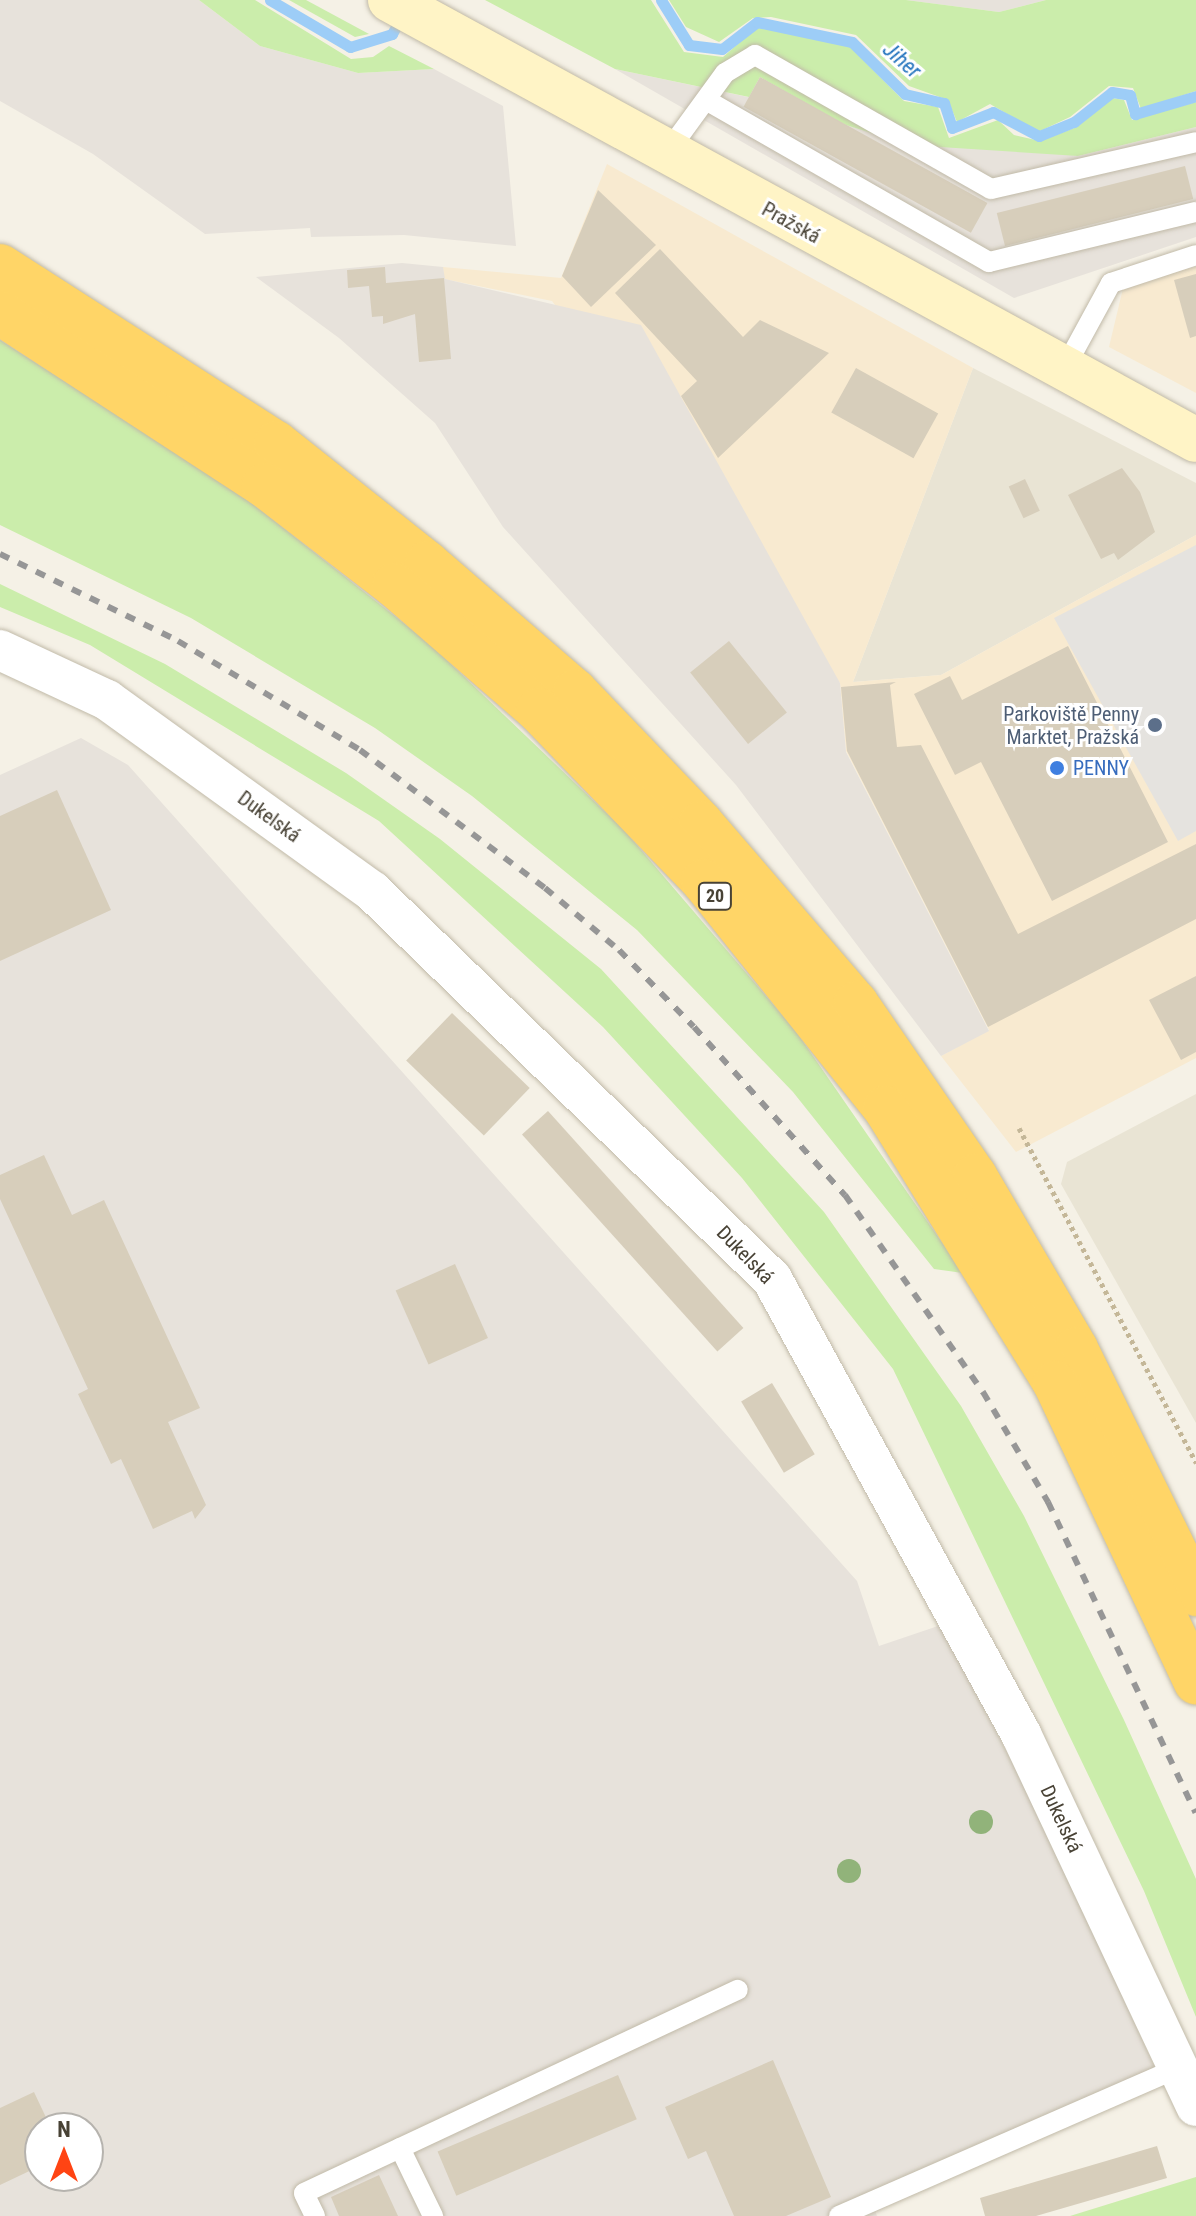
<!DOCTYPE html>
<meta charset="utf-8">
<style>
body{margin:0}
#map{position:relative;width:1196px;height:2216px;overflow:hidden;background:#f5f1e6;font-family:"Roboto Condensed",sans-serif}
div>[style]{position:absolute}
.residential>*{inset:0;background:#e9e4d4}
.commercial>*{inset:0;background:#f8ead0}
.industrial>*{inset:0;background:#e7e2db}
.green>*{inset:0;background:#cbedab}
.parking>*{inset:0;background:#e5e3df}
.stream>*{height:11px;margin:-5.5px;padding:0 5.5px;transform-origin:5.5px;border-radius:5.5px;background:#9dcdf7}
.building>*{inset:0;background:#d7cebb;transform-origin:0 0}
.path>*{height:5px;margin-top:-2.5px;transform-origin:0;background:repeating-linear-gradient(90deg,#c4b798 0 4px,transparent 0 8px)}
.roads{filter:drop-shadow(0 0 2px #c1baa8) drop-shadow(0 0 2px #c1baa8)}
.lane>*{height:20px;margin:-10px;padding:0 10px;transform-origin:10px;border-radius:10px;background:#fff}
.street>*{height:40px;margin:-20px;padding:0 20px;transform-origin:20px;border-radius:20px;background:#fff}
.secondary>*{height:44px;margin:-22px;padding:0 22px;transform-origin:22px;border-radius:22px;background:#fff4c6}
.highway>*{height:44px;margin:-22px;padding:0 22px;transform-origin:22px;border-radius:22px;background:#ffd567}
.rail>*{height:6px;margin-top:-3px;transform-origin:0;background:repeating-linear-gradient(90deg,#969696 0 10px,transparent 0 20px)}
.trees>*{width:24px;height:24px;margin:-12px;border-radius:50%;background:#91b37a}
.dots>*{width:22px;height:22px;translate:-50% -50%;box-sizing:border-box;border:4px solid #fff;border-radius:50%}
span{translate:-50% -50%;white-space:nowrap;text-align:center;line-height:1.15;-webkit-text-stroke:6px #fff;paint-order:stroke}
.shield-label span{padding:2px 6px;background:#fff;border:2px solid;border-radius:6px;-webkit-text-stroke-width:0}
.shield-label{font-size:18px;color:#484235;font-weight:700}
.street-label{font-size:20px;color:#484235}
.service-label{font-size:20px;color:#4e5e75}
.right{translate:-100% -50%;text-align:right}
.shop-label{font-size:20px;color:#366cbe}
.left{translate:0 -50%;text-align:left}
.water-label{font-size:22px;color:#2474be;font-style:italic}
.north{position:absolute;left:24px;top:2112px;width:80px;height:80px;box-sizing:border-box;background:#fff;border:2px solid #b6b3ae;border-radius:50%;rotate:0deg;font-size:22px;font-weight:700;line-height:32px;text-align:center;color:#484235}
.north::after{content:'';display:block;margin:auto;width:28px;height:36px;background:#ff4413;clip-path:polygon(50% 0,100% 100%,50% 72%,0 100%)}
</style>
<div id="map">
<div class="residential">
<i style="clip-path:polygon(973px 368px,1196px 483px,1196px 535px,941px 675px,853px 682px)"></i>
<i style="clip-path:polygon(1196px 1094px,1196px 1423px,1061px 1184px,1067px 1162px)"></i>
</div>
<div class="commercial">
<i style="clip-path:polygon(607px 164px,973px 368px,853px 682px,941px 675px,1196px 535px,1196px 1058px,1016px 1152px,941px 1056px,989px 1030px,846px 751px,840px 683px,552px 301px,444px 279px,443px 267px,561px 278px)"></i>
<i style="clip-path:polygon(1196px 267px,1196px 393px,1109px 347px,1125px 280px)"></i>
</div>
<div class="industrial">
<i style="clip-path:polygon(0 0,199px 0,260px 46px,358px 73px,434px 69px,503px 106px,516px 246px,404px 235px,311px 237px,310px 228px,205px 234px,93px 154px,0 101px)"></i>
<i style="clip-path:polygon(906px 0,1046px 0,999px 12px)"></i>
<i style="clip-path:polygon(615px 69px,748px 97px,760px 77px,843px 124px,1078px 156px,1196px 127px,1196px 237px,1014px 298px)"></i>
<i style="clip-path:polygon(402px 263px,443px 267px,445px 279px,641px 325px,840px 683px,846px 752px,989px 1031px,941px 1056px,736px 785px,503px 527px,435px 423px,339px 338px,256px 277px)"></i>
<i style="clip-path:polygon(evenodd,81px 738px,128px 765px,857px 1581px,879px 1646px,941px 1625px,1037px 1810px,1161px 2081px,875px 2210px,877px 2216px,0 2216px,0 775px,81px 738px,40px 2128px,88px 2128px,88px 2176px,40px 2176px,40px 2128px)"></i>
</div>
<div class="green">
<i style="clip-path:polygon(199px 0,255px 0,351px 59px,373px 57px,389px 46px,434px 69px,358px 73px,260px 46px)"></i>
<i style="clip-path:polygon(289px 0,306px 0,369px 34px,355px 37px)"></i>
<i style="clip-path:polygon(485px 0,651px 0,684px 52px,723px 57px,757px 27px,848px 45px,904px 101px,938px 107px,949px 138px,998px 120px,1014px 135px,1040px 141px,1077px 127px,1112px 98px,1124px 100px,1132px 120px,1196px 102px,1196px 127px,1078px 156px,909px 145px,843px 124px,760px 77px,749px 97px,615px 69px)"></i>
<i style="clip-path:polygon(669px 0,906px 0,999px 12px,1046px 0,1196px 0,1196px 91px,1141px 109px,1133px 88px,1109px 86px,1070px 117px,1038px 132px,990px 104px,957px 122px,948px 100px,909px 86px,856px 35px,771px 17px,753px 18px,719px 42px,686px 27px)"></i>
<i style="clip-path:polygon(0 340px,238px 492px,430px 644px,624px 830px,795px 1030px,963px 1273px,934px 1269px,793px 1092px,637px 930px,472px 796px,375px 728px,191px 618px,0 525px)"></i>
<i style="clip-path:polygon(0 584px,165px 664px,346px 773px,440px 839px,601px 969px,824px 1212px,961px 1406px,1024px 1516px,1124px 1720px,1196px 1879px,1196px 2017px,1144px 1891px,893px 1369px,742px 1178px,603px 1027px,379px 821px,90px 645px,0 607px)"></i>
<i style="clip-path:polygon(1196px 2177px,1196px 2216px,1070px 2216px)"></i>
</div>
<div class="parking">
<i style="clip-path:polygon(1196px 545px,1196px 831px,1178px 841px,1054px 618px)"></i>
</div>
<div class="stream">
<i style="left:270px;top:0;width:93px;rotate:30.4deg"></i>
<i style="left:350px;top:47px;width:44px;rotate:-17.2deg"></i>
<i style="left:392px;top:34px;width:19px;rotate:-62deg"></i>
<i style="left:661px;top:0;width:53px;rotate:58.1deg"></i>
<i style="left:689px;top:45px;width:33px;rotate:7deg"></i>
<i style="left:722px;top:49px;width:44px;rotate:-37.6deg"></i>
<i style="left:757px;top:22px;width:97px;rotate:11.9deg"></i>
<i style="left:852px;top:42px;width:74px;rotate:44.5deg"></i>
<i style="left:905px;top:94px;width:40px;rotate:13deg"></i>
<i style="left:944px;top:103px;width:26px;rotate:72deg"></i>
<i style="left:952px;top:128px;width:44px;rotate:-21.3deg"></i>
<i style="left:993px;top:112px;width:52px;rotate:27.6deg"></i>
<i style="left:1039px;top:136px;width:38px;rotate:-22deg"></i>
<i style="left:1074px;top:122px;width:48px;rotate:-38.3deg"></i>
<i style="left:1112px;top:92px;width:18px;rotate:9deg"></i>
<i style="left:1130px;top:95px;width:20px;rotate:75deg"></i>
<i style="left:1135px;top:114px;width:64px;rotate:-16.4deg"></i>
</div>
<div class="building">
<i style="left:760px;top:77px;width:260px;height:34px;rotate:29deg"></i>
<i style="left:1185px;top:166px;width:34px;height:194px;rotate:76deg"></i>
<i style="clip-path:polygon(598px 190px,656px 245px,591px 307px,562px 276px)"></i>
<i style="clip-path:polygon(660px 249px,743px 337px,760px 320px,829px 353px,718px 458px,681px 396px,697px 381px,615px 293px)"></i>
<i style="clip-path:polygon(385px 267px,386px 283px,444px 278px,451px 359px,419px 362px,415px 314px,383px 324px,383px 316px,372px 317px,369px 286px,348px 288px,347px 270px)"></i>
<i style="clip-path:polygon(1196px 274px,1196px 336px,1190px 338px,1174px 280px)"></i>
<i style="left:856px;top:368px;width:94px;height:51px;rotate:29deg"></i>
<i style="clip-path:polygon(1122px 468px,1140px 492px,1155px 532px,1118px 560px,1114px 553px,1101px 559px,1068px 495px)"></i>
<i style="left:1025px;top:479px;width:35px;height:18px;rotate:65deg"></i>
<i style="left:729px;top:641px;width:92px;height:50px;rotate:51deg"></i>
<i style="clip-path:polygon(1068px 646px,1168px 842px,1052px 901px,981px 762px,955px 775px,914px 694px,950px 676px,962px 700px)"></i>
<i style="clip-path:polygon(896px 682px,890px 685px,897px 747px,921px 745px,1018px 934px,1196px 844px,1196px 919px,988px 1027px,847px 751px,841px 687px)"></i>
<i style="clip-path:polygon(57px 790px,111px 910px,0 961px,0 816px)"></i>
<i style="clip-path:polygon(1196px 976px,1196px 1052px,1181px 1060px,1149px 1000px)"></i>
<i style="left:452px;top:1013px;width:108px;height:66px;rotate:44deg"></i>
<i style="left:548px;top:1111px;width:292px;height:35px;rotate:48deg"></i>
<i style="clip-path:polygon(44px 1155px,72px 1215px,104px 1200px,200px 1408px,168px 1422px,206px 1505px,195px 1519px,192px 1511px,153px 1529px,121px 1459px,111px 1464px,78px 1394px,88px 1389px,0 1199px,0 1175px)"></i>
<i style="left:455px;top:1264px;width:81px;height:65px;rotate:66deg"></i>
<i style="left:772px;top:1383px;width:83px;height:36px;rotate:59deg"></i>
<i style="clip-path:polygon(773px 2060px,831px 2197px,786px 2216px,734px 2216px,706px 2151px,688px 2159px,665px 2107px)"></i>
<i style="left:618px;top:2075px;width:48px;height:196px;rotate:67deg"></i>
<i style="clip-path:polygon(34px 2092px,51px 2128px,40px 2128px,40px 2166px,0 2185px,0 2108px)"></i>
<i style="clip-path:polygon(1157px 2146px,1167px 2178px,1036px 2216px,985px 2216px,980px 2198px)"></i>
<i style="clip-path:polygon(379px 2175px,398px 2216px,339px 2216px,331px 2197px)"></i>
</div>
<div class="path">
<i style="left:1019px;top:1128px;width:379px;rotate:62.1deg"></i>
</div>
<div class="roads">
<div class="lane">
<i style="left:706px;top:100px;width:326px;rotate:29.8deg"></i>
<i style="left:989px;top:262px;width:213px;rotate:-13.6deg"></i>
<i style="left:666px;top:154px;width:100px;rotate:-53.9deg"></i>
<i style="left:725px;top:73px;width:35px;rotate:-31deg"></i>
<i style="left:755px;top:55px;width:271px;rotate:29.6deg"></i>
<i style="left:991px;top:189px;width:210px;rotate:-12.9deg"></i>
<i style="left:1063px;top:371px;width:100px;rotate:-61.4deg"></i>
<i style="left:1111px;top:283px;width:89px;rotate:-18.2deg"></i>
<i style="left:400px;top:2148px;width:76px;rotate:64.1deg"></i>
<i style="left:315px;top:2216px;width:25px;rotate:-116deg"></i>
<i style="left:304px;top:2193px;width:479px;rotate:-25.1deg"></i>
<i style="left:839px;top:2216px;width:370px;rotate:-23.6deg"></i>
</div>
<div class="street">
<i style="left:0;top:650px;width:118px;rotate:25deg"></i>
<i style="left:107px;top:700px;width:327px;rotate:35.8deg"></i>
<i style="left:372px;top:891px;width:557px;rotate:44.13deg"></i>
<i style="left:772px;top:1279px;width:519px;rotate:61.31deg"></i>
<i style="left:1021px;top:1734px;width:411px;rotate:64.8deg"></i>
</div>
<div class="secondary">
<i style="left:390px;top:0;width:918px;rotate:28.63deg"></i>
</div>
<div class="highway">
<i style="left:0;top:266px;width:328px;rotate:32.7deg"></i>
<i style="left:276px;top:443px;width:193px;rotate:38.5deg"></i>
<i style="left:427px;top:563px;width:196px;rotate:40.9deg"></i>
<i style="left:575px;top:691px;width:182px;rotate:46.3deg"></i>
<i style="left:701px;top:823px;width:238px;rotate:49.3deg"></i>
<i style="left:856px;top:1003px;width:210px;rotate:55.5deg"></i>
<i style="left:975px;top:1176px;width:200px;rotate:59.7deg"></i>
<i style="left:1076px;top:1349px;width:273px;rotate:63.9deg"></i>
<i style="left:0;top:313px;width:315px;rotate:33.1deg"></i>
<i style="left:264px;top:485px;width:164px;rotate:37.6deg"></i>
<i style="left:394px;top:585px;width:191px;rotate:41deg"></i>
<i style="left:538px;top:710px;width:238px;rotate:46deg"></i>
<i style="left:703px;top:881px;width:291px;rotate:51.3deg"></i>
<i style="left:885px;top:1108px;width:323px;rotate:58.3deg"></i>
<i style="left:1055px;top:1383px;width:331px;rotate:64.8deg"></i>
</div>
</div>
<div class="rail">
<i style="left:0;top:554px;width:198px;rotate:26deg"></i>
<i style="left:178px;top:641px;width:212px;rotate:30.9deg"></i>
<i style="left:360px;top:750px;width:231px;rotate:36.7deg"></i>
<i style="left:545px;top:888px;width:97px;rotate:40deg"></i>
<i style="left:619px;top:950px;width:107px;rotate:45.8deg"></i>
<i style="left:694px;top:1027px;width:226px;rotate:48.1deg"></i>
<i style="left:845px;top:1195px;width:241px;rotate:55deg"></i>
<i style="left:983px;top:1392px;width:128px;rotate:59.4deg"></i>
<i style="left:1048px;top:1502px;width:344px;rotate:64.6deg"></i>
</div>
<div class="trees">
<i style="left:981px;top:1822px"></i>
<i style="left:849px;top:1871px"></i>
</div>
<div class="dots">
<i style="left:1155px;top:725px;background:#5c6f8a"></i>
<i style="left:1057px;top:768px;background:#3f7fe0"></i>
</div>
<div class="shield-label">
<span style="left:715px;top:896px">20</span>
</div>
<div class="street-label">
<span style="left:791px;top:223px;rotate:29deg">Pražská</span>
<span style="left:269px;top:817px;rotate:36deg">Dukelská</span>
<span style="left:745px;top:1255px;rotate:46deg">Dukelská</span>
<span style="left:1061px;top:1819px;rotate:65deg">Dukelská</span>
</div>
<div class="service-label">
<span class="right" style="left:1139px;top:726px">Parkoviště Penny<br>Marktet, Pražská</span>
</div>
<div class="shop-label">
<span class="left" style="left:1073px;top:768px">PENNY</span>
</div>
<div class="water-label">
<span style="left:902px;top:60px;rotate:41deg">Jiher</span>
</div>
<div class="north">N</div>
</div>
